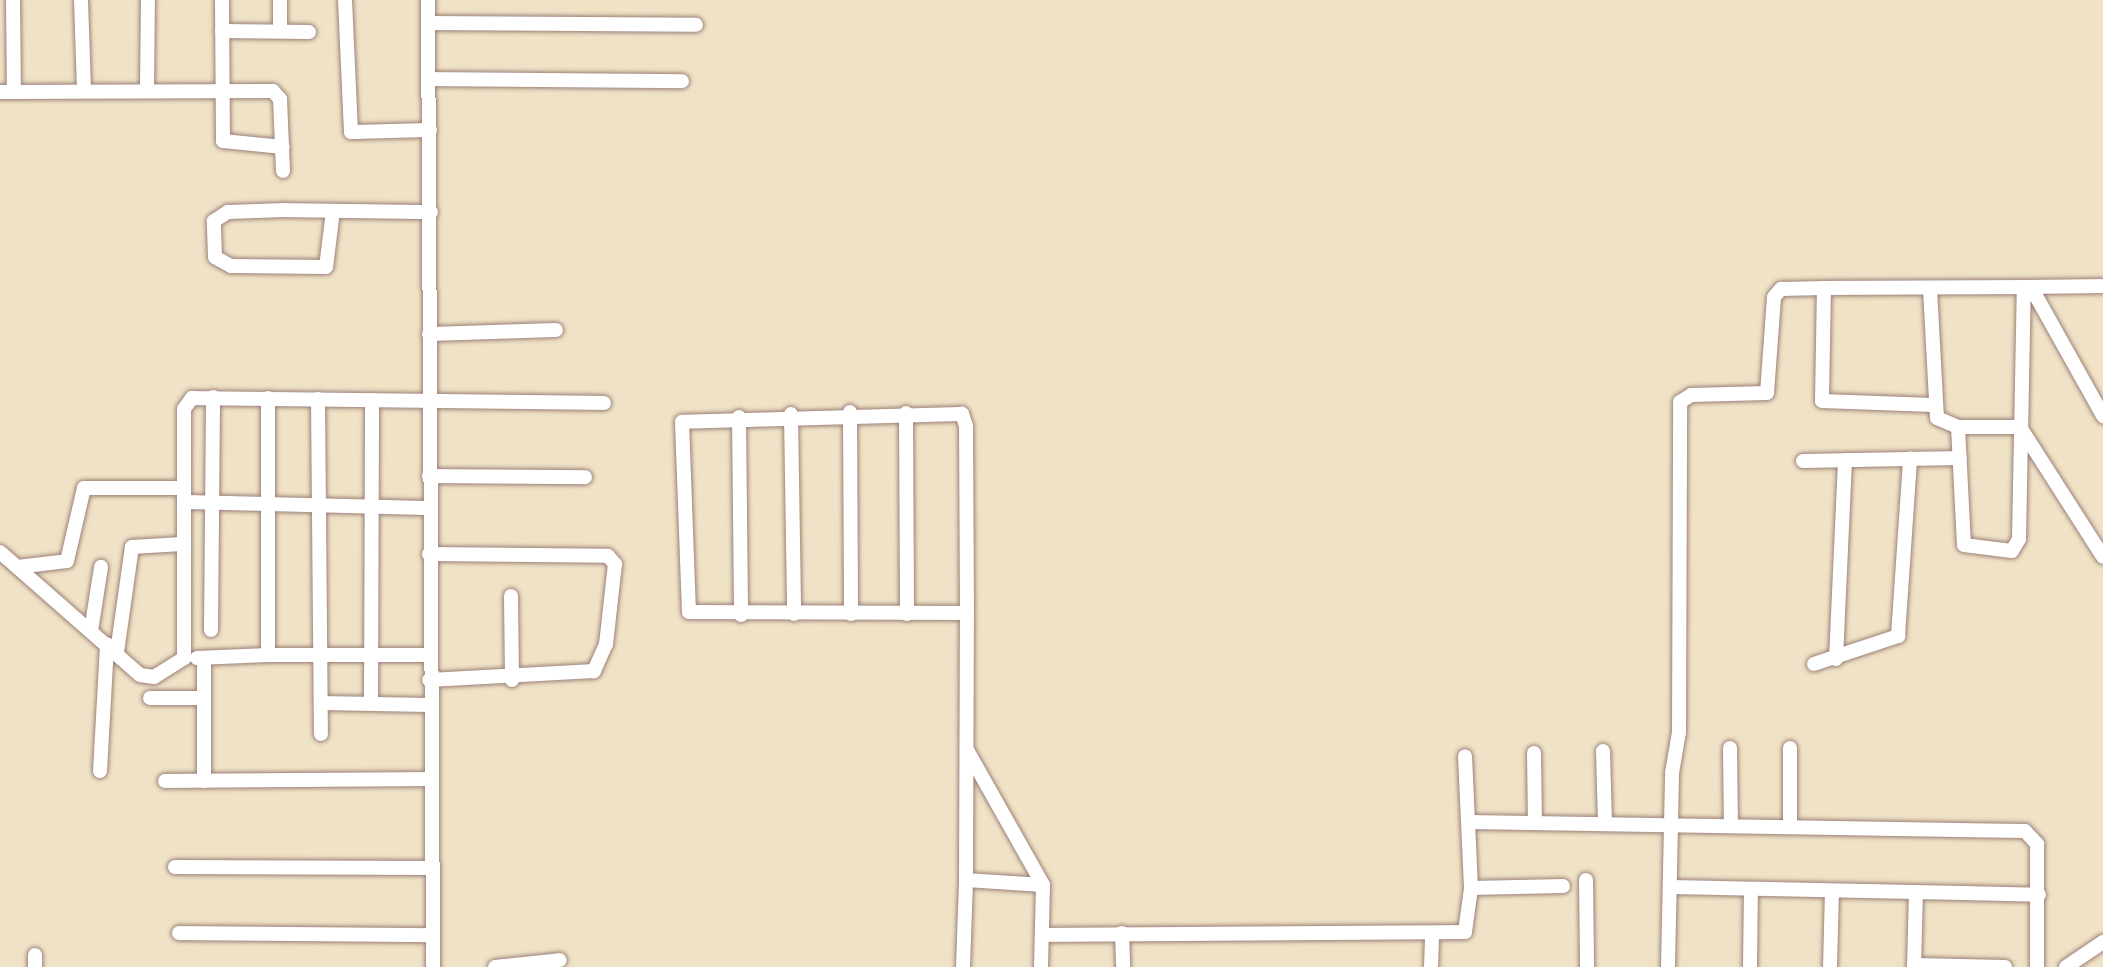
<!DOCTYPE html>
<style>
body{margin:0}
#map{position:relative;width:2103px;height:967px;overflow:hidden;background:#efe2c6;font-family:"IM FELL English",serif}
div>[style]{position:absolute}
.roads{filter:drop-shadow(0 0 2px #9c8078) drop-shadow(0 0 2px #9c8078)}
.street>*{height:14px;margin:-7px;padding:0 7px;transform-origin:7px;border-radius:7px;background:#fff}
span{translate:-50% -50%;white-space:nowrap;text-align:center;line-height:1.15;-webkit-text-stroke:6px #f6f6f2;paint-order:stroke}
</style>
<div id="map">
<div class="roads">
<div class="street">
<i style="left:13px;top:0;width:92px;rotate:89.4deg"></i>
<i style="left:81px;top:0;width:90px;rotate:88.1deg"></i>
<i style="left:222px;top:0;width:141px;rotate:89.6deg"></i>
<i style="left:223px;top:141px;width:60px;rotate:5.7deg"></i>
<i style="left:345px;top:0;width:132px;rotate:87.4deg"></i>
<i style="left:351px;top:132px;width:79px;rotate:-1.5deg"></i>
<i style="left:428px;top:0;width:967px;rotate:89.7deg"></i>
<i style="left:428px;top:23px;width:268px;rotate:0.4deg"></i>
<i style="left:222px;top:31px;width:87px;rotate:0.7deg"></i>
<i style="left:280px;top:31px;width:31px;rotate:-90deg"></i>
<i style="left:429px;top:79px;width:253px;rotate:0.5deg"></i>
<i style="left:147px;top:90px;width:90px;rotate:-89.4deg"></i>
<i style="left:0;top:92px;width:273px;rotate:-0.2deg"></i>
<i style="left:273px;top:91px;width:11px;rotate:49deg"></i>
<i style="left:280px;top:99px;width:72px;rotate:87.6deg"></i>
<i style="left:333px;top:211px;width:56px;rotate:97.1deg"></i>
<i style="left:326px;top:267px;width:95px;rotate:-179.4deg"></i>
<i style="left:231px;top:266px;width:18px;rotate:-151deg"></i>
<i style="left:215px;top:257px;width:36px;rotate:-92deg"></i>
<i style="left:214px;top:221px;width:17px;rotate:-33deg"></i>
<i style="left:228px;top:212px;width:57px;rotate:-2deg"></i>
<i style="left:285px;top:210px;width:146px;rotate:0.8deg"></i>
<i style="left:2031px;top:287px;width:72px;rotate:-0.8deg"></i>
<i style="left:1930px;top:289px;width:129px;rotate:86.9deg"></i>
<i style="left:1937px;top:418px;width:23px;rotate:23deg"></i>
<i style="left:1958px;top:427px;width:62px"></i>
<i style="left:429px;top:334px;width:127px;rotate:-1.8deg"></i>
<i style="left:268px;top:398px;width:257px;rotate:90deg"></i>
<i style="left:268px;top:655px;width:161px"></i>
<i style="left:318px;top:399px;width:335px;rotate:89.5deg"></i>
<i style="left:1933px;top:405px;width:111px;rotate:-177.9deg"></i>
<i style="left:1822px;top:401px;width:113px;rotate:-89deg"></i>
<i style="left:1824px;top:288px;width:200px;rotate:-0.3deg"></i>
<i style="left:850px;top:412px;width:202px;rotate:89.7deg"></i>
<i style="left:906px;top:413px;width:201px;rotate:89.7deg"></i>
<i style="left:791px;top:414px;width:200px;rotate:89.1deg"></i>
<i style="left:739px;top:417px;width:198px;rotate:89.4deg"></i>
<i style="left:1958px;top:427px;width:118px;rotate:87.1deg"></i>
<i style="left:1964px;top:545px;width:48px;rotate:7.1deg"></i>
<i style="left:2012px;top:551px;width:14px;rotate:-60deg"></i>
<i style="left:2019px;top:539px;width:252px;rotate:-88.9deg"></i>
<i style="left:2024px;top:287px;width:7px"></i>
<i style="left:2031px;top:287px;width:148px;rotate:60.8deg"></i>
<i style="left:2020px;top:427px;width:154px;rotate:57.4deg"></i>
<i style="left:1803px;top:461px;width:157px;rotate:-1.1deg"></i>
<i style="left:429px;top:476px;width:156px;rotate:0.4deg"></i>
<i style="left:184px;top:502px;width:245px;rotate:1.4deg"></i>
<i style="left:0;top:552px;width:186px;rotate:41.3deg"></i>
<i style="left:140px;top:675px;width:14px;rotate:8deg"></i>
<i style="left:154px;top:677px;width:36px;rotate:-32deg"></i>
<i style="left:184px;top:658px;width:249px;rotate:-90deg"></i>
<i style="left:184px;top:409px;width:14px;rotate:-54deg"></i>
<i style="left:192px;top:398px;width:412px;rotate:0.7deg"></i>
<i style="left:429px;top:554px;width:179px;rotate:0.6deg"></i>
<i style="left:608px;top:556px;width:11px;rotate:49deg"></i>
<i style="left:615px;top:564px;width:81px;rotate:96.4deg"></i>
<i style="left:606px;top:644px;width:30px;rotate:114deg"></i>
<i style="left:594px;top:671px;width:165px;rotate:176.9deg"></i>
<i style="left:17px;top:567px;width:50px;rotate:-6.8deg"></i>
<i style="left:67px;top:561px;width:75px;rotate:-76.9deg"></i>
<i style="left:84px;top:488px;width:100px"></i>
<i style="left:511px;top:596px;width:84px;rotate:89.3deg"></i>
<i style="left:211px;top:630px;width:233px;rotate:-89.5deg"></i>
<i style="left:91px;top:631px;width:65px;rotate:-81.1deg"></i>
<i style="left:117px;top:652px;width:106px;rotate:-81.9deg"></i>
<i style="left:132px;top:547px;width:50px;rotate:-3.4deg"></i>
<i style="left:197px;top:658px;width:71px;rotate:-2.4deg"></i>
<i style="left:204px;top:658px;width:123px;rotate:90deg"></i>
<i style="left:1836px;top:659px;width:199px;rotate:-87.4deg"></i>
<i style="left:1814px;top:664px;width:89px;rotate:-18.4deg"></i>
<i style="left:1898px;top:636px;width:178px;rotate:-86.1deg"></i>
<i style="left:150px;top:698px;width:54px"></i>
<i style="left:321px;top:703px;width:108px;rotate:1.1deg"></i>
<i style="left:371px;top:703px;width:303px;rotate:-89.8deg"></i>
<i style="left:1730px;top:748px;width:78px;rotate:89.3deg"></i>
<i style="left:967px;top:750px;width:155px;rotate:60.6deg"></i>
<i style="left:1603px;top:751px;width:73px;rotate:88.4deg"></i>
<i style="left:1534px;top:753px;width:70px;rotate:89.2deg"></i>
<i style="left:100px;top:771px;width:127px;rotate:-86.8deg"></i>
<i style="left:165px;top:781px;width:265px;rotate:-0.4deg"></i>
<i style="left:1469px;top:822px;width:556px;rotate:0.93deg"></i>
<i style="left:2025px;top:831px;width:18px;rotate:47deg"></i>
<i style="left:2037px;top:844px;width:123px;rotate:90deg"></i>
<i style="left:1790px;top:827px;width:79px;rotate:-90deg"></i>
<i style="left:175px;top:867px;width:256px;rotate:0.2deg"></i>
<i style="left:966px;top:880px;width:267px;rotate:-89.8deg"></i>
<i style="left:967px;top:613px;width:187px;rotate:-90.3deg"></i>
<i style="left:966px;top:426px;width:13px;rotate:-108deg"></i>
<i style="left:962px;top:414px;width:280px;rotate:178.4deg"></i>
<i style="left:682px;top:422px;width:190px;rotate:87.9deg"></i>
<i style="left:689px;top:612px;width:278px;rotate:0.2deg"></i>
<i style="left:1586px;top:880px;width:87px;rotate:89.3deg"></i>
<i style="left:1671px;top:887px;width:368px;rotate:1.2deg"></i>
<i style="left:1471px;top:888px;width:92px;rotate:-1.2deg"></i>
<i style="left:179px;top:933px;width:253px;rotate:0.5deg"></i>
<i style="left:1122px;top:933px;width:34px;rotate:88deg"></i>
<i style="left:1042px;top:935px;width:423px;rotate:-0.4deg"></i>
<i style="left:1465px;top:932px;width:44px;rotate:-82.2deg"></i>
<i style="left:1471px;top:888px;width:132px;rotate:-92.6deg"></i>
<i style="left:35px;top:955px;width:12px;rotate:90deg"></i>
<i style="left:1914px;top:965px;width:91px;rotate:1.3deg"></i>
<i style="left:495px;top:967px;width:65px;rotate:-6.1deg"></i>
<i style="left:963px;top:967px;width:87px;rotate:-88deg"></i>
<i style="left:966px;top:880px;width:77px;rotate:3.7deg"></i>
<i style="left:1043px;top:885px;width:82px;rotate:91.4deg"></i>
<i style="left:1431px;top:967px;width:33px;rotate:-88deg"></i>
<i style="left:1668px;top:967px;width:194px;rotate:-88.8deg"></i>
<i style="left:1672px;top:773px;width:42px;rotate:-80.3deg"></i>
<i style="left:1679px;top:732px;width:330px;rotate:-89.8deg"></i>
<i style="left:1680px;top:402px;width:13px;rotate:-32deg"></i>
<i style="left:1691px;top:395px;width:76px;rotate:-1.5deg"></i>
<i style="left:1767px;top:393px;width:96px;rotate:-85.8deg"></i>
<i style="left:1774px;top:297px;width:11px;rotate:-49deg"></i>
<i style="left:1781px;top:289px;width:43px;rotate:-1.3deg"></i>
<i style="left:1750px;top:967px;width:78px;rotate:-89.3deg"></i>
<i style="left:1830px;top:967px;width:76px;rotate:-88.5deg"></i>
<i style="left:1914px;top:967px;width:74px;rotate:-88.5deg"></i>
<i style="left:2066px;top:967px;width:45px;rotate:-34deg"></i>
</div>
</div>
</div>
